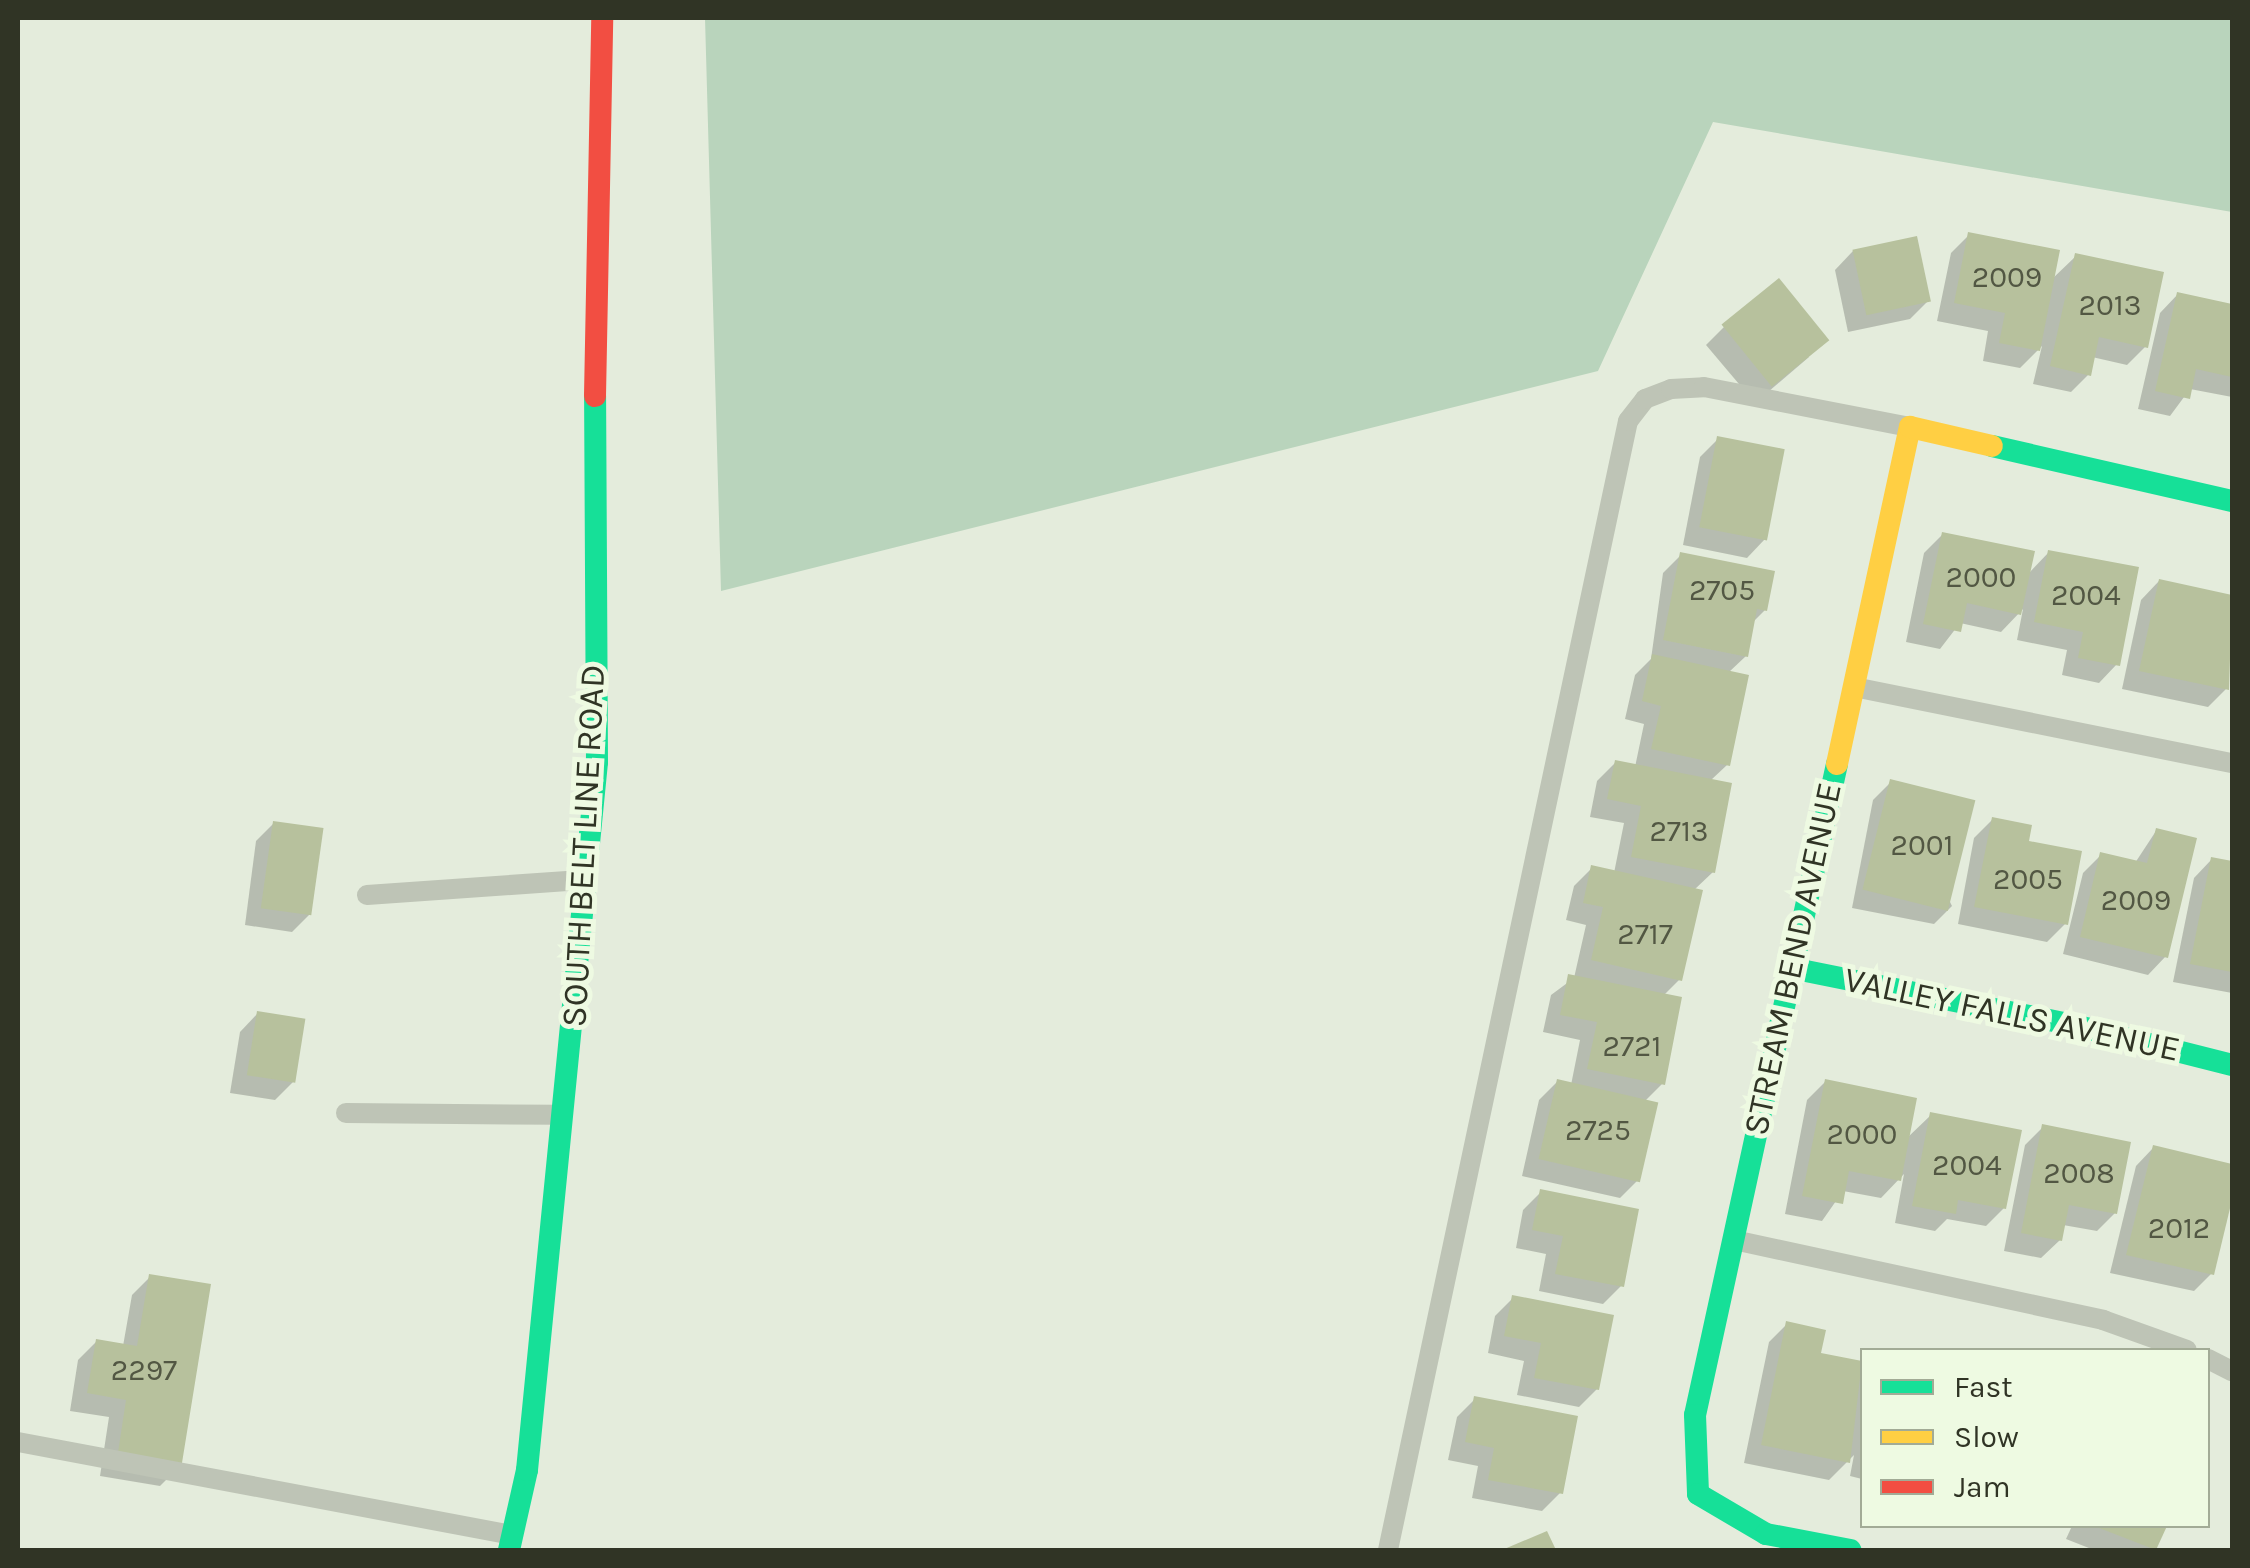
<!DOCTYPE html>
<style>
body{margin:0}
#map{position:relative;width:2250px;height:1568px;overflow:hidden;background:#e4ecdc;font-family:Karla,sans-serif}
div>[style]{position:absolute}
.green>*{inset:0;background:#b9d4bc}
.shadow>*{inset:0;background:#0003}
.building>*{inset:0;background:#b7c19d;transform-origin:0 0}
.lane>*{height:20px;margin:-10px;padding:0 10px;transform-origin:10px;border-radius:10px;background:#bec4b6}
.fast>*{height:22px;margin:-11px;padding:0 11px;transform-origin:11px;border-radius:11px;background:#16e098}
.slow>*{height:22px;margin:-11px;padding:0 11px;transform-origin:11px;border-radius:11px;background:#ffcf43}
.jam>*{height:22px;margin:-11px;padding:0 11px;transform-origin:11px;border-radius:11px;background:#f24e42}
span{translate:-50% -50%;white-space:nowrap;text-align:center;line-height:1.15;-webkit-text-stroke:10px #eefae2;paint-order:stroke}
.number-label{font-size:30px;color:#525743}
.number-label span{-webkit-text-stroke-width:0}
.street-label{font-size:35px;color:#303425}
.frame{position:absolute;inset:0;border:20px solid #303425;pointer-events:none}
.legend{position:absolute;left:1860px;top:1348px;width:350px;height:180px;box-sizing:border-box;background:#eefae2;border:2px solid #a2ab96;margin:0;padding:12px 18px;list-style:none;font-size:30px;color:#303425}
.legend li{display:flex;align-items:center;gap:20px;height:50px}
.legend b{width:50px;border:2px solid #a2ab96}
</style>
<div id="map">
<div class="green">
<i style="clip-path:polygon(705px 18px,2232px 18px,2232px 212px,1713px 122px,1598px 371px,721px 591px)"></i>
</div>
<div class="shadow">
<i style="clip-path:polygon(1969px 235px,2051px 280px,2076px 256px,2145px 347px,2127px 365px,2092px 357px,2089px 374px,2071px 392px,2033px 384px,2042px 346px,2020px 368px,1983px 361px,1988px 331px,1937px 321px,1951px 253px)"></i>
<i style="clip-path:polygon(1853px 251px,1928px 301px,1910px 319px,1848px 332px,1835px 270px)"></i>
<i style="clip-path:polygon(2178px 294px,2232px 306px,2232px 397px,2190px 389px,2170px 416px,2138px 409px,2160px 313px)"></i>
<i style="clip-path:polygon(1724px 327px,1809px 357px,1755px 403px,1706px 345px)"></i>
<i style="clip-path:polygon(1718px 439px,1765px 539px,1747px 558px,1683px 545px,1700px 457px)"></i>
<i style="clip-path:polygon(1943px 534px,2028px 574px,2049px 552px,2117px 664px,2099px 683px,2062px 675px,2067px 650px,2017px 640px,2023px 609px,2001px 632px,1960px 623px,1940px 649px,1906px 642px,1924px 553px)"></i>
<i style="clip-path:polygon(1681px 555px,1765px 610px,1752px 623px,1746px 656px,1728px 673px,1727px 765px,1710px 781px,1713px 872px,1694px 890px,1680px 979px,1663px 996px,1662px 1084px,1645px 1101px,1638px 1180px,1620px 1198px,1522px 1176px,1539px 1100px,1557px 1082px,1571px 1085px,1580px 1040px,1543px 1032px,1551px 995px,1574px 978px,1586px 925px,1566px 920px,1574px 886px,1592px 868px,1614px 873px,1624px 823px,1590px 817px,1597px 781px,1615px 763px,1635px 767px,1644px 724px,1625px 719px,1635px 675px,1651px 659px,1663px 573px)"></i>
<i style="clip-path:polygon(2159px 581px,2232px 597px,2226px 689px,2208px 707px,2122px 689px,2141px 600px)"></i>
<i style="clip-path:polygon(1891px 782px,1952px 906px,1934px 924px,1852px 908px,1873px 800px)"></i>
<i style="clip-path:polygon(1993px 819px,2065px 924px,2047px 942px,1958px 924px,1974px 838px)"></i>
<i style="clip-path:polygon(274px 823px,310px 914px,292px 932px,245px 925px,256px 841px)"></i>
<i style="clip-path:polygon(2156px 831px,2166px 956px,2148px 975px,2063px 954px,2083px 873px,2101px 855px,2135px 863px)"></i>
<i style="clip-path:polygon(2212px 859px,2232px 863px,2232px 993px,2173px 982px,2194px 878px)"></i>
<i style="clip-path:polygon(258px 1013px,293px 1082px,275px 1100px,230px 1093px,240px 1032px)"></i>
<i style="clip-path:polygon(1825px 1082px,1907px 1138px,1931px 1115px,2004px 1208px,1986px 1226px,1947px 1219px,1935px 1231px,1895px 1223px,1904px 1174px,1881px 1198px,1843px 1191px,1822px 1221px,1785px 1214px,1807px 1100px)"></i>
<i style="clip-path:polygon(2043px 1127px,2115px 1213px,2097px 1231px,2063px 1225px,2060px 1240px,2041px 1258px,2004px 1251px,2025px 1145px)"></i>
<i style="clip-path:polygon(2154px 1147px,2232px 1167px,2212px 1273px,2194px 1291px,2110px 1273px,2136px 1166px)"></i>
<i style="clip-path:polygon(1541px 1192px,1621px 1286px,1603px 1304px,1539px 1291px,1546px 1254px,1516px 1248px,1523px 1210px)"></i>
<i style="clip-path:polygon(150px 1277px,178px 1468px,160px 1486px,100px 1476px,109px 1417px,70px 1411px,78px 1360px,96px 1342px,123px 1346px,132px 1295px)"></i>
<i style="clip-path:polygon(1513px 1298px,1597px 1389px,1579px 1407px,1517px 1395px,1524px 1361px,1488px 1353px,1495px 1316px)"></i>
<i style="clip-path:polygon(1787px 1324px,1818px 1355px,1862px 1364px,1862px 1479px,1850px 1476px,1854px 1455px,1829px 1480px,1744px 1463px,1769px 1342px)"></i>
<i style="clip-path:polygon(1475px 1399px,1560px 1493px,1542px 1511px,1472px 1498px,1478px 1466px,1448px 1460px,1457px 1417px)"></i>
<i style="clip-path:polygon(2072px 1526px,2164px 1526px,2153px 1550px,2094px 1550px,2066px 1539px)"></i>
</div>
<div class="building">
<i style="clip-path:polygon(1968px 232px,2060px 250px,2040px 351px,1999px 343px,2005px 313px,1954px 303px)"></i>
<i style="left:1917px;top:236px;width:67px;height:66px;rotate:78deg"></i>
<i style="clip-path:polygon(2075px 253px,2164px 272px,2148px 348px,2099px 337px,2091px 376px,2050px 366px)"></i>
<i style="left:1779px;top:278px;width:80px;height:74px;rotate:51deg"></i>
<i style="clip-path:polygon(2177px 292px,2232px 304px,2232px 377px,2196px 369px,2190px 399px,2155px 391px)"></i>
<i style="left:1717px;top:436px;width:69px;height:93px;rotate:11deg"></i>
<i style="clip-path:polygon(1942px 532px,2035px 551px,2021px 615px,1967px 603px,1961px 632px,1923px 624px)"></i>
<i style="clip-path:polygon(2048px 550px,2139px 567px,2120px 666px,2078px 658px,2083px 632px,2034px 622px)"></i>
<i style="clip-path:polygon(1680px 552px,1775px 571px,1767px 611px,1757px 609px,1748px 657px,1663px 640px)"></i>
<i style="clip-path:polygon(2159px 579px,2232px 595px,2229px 690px,2139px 671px)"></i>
<i style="clip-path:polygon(1652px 654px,1749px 675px,1730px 766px,1651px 749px,1661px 706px,1642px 701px)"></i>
<i style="clip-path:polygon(1615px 760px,1732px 783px,1715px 873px,1631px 857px,1641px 806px,1607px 799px)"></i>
<i style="left:1890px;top:779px;width:88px;height:114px;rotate:14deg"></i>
<i style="clip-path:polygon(1992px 817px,2032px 825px,2029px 841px,2082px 851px,2068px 925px,1974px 907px)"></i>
<i style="left:273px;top:821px;width:51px;height:88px;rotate:8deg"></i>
<i style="clip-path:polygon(2156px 828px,2197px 838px,2168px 958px,2080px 937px,2100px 852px,2147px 863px)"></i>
<i style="clip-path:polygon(2211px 857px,2232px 861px,2232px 972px,2190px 964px)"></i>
<i style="clip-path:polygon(1591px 865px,1703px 890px,1682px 981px,1591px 960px,1603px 907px,1583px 903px)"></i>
<i style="clip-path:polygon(1568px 974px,1682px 997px,1665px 1085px,1587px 1069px,1597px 1022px,1560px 1015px)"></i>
<i style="left:257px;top:1011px;width:49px;height:65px;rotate:9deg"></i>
<i style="left:1557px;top:1079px;width:104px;height:82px;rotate:13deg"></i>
<i style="clip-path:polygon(1825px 1079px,1917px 1098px,1901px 1181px,1849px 1171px,1843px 1204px,1802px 1196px)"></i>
<i style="clip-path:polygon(1930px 1112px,2022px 1130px,2006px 1209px,1958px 1200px,1956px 1214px,1912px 1206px)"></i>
<i style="clip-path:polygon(2042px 1124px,2131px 1142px,2117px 1214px,2069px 1205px,2062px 1241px,2021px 1233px)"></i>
<i style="clip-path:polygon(2153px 1145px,2232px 1164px,2232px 1200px,2214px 1275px,2126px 1255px)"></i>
<i style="clip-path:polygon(1540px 1189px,1639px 1209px,1624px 1287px,1555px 1274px,1563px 1236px,1532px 1230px)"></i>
<i style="clip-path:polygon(149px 1274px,211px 1284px,181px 1469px,117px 1459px,126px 1400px,87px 1393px,96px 1339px,137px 1346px)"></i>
<i style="clip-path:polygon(1512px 1295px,1614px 1315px,1599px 1390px,1534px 1378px,1541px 1343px,1504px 1336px)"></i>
<i style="clip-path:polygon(1786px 1321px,1826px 1330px,1821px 1353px,1862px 1361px,1850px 1463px,1761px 1445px)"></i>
<i style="clip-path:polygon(1474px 1396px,1578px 1416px,1563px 1494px,1488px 1480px,1494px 1448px,1465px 1442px)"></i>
<i style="clip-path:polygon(2094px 1526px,2167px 1526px,2156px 1550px)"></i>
<i style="clip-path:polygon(1547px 1531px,1556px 1550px,1502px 1550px)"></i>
</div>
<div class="lane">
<i style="left:1854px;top:687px;width:386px;rotate:11.4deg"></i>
<i style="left:367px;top:895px;width:215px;rotate:-4deg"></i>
<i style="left:346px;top:1113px;width:213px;rotate:0.5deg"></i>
<i style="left:1734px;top:1240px;width:378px;rotate:12.2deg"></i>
<i style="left:2103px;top:1320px;width:89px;rotate:19.7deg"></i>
<i style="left:2208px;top:1359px;width:27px;rotate:27deg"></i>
<i style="left:18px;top:1442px;width:503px;rotate:10.66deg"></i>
<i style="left:1388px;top:1550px;width:1154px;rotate:-78deg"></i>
<i style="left:1628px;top:421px;width:28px;rotate:-52deg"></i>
<i style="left:1645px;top:399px;width:28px;rotate:-21deg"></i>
<i style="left:1671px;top:389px;width:33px;rotate:-3deg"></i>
<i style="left:1704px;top:387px;width:210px;rotate:11deg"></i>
</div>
<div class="fast">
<i style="left:1992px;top:446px;width:246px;rotate:12.9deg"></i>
<i style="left:1837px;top:764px;width:666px;rotate:102.3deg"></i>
<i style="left:1695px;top:1415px;width:79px;rotate:87.8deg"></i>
<i style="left:1698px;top:1494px;width:79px;rotate:30.5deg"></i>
<i style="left:1766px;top:1534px;width:86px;rotate:10.8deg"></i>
<i style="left:1791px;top:968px;width:293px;rotate:11.4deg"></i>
<i style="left:2078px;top:1026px;width:159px;rotate:14.2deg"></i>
<i style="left:509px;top:1550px;width:82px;rotate:-77.3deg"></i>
<i style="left:527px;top:1470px;width:711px;rotate:-84.35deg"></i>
<i style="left:597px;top:762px;width:366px;rotate:-90.3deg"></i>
</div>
<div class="slow">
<i style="left:1837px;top:764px;width:345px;rotate:-77.8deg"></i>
<i style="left:1910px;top:427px;width:84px;rotate:13deg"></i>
</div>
<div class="jam">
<i style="left:595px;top:396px;width:378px;rotate:-88.9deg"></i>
</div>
<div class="number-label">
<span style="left:2007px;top:277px">2009</span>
<span style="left:2110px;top:305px">2013</span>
<span style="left:1981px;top:577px">2000</span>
<span style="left:1722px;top:590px">2705</span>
<span style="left:2086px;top:595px">2004</span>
<span style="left:1679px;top:831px">2713</span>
<span style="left:1922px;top:845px">2001</span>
<span style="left:2028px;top:879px">2005</span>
<span style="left:2136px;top:900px">2009</span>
<span style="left:1645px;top:934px">2717</span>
<span style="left:1632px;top:1046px">2721</span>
<span style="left:1598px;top:1130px">2725</span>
<span style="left:1862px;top:1134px">2000</span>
<span style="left:1967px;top:1165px">2004</span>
<span style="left:2079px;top:1173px">2008</span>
<span style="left:2179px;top:1228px">2012</span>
<span style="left:144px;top:1370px">2297</span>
</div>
<div class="street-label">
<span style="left:584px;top:846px;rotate:-87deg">SOUTH BELT LINE ROAD</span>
<span style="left:1793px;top:959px;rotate:-78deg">STREAM BEND AVENUE</span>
<span style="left:2012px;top:1015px;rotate:12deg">VALLEY FALLS AVENUE</span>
</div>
<div class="frame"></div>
<ul class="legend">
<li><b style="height:12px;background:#16e098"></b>Fast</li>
<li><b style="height:12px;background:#ffcf43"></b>Slow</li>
<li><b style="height:12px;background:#f24e42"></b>Jam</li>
</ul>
</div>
